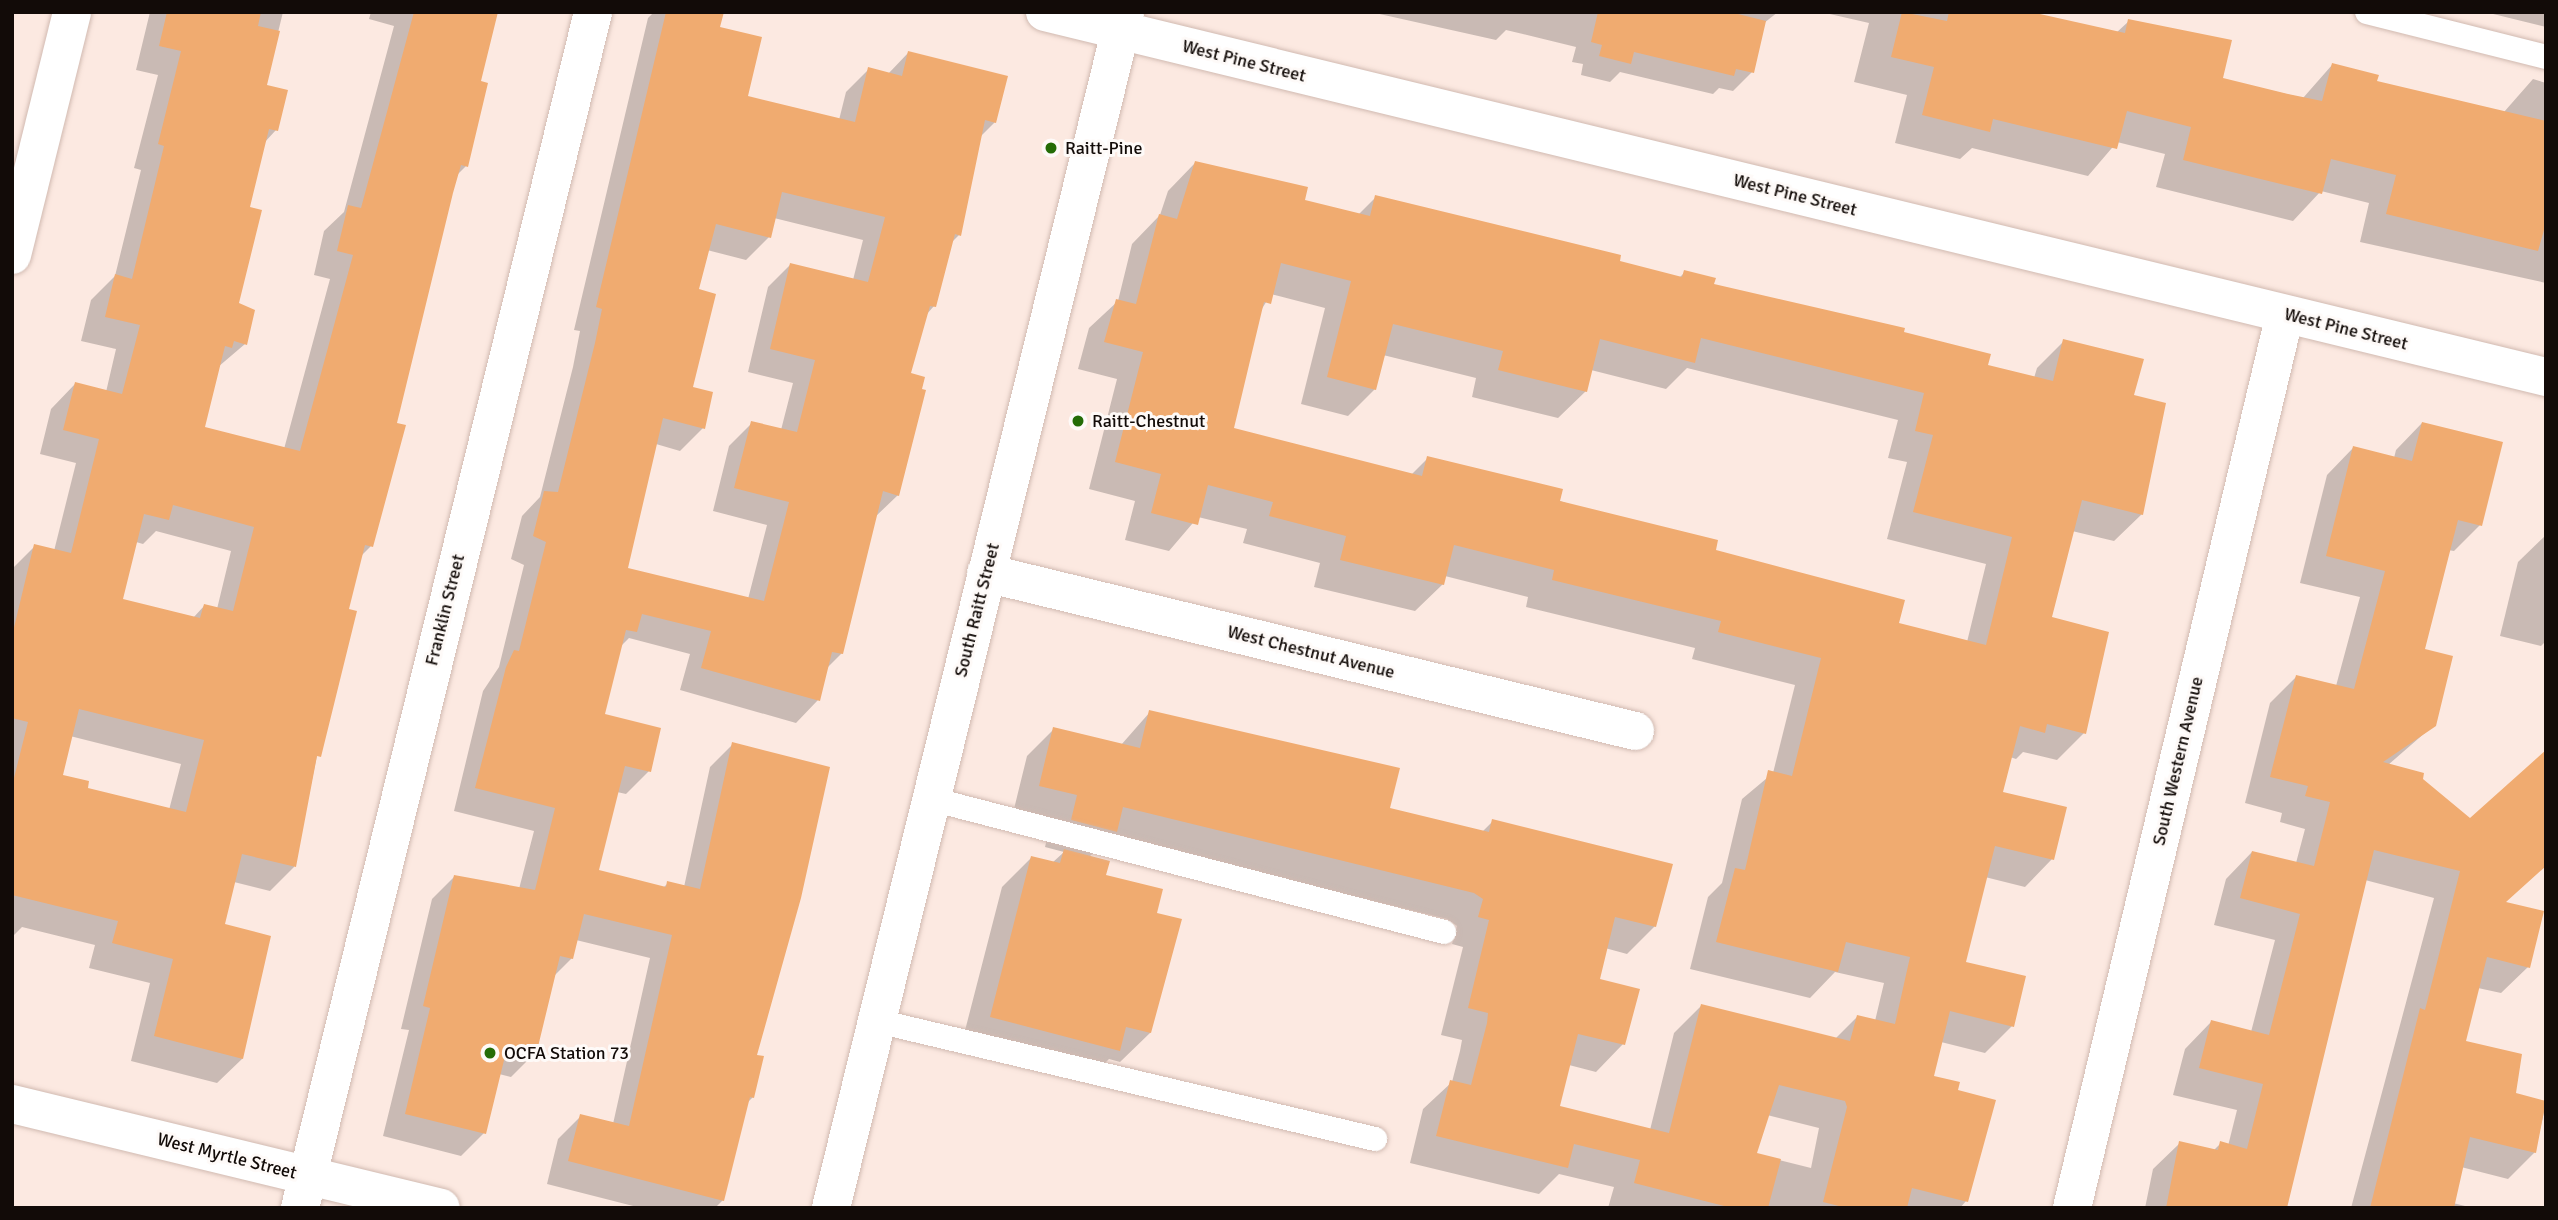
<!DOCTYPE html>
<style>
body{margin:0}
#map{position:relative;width:2558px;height:1220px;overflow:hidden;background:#fce9e1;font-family:Signika,sans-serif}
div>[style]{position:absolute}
.shadow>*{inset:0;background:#0003}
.building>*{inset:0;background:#f0ab70}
.roads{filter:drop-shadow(0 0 2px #d1bab1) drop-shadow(0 0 2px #d1bab1)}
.service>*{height:24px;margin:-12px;padding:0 12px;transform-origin:12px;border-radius:12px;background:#fff}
.minor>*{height:38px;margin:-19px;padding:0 19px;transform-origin:19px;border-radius:19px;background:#fff}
.tertiary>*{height:38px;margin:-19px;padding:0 19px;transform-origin:19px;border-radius:19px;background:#fff}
.dots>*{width:19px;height:19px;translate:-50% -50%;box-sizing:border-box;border:4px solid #fefaf8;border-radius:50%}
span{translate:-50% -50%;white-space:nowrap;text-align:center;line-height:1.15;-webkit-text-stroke:6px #fefaf8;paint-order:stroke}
.street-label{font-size:18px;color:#120b08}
.poi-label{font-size:18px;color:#120b08}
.left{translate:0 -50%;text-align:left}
.frame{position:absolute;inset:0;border:14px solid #120b08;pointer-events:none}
</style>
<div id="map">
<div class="shadow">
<i style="clip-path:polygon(evenodd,150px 12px,283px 12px,265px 86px,276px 130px,264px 143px,248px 208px,237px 304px,245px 344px,218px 367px,203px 428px,284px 449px,330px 279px,314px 275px,324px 231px,344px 212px,394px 26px,369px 19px,371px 12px,496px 12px,479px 82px,466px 166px,456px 176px,395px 424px,371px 546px,360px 557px,347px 610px,294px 867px,270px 891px,234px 882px,223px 926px,242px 1059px,217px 1083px,131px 1061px,150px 983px,89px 968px,95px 945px,22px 927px,12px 937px,12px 569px,35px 546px,54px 551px,76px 463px,40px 454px,51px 409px,75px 384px,106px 392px,116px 349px,81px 341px,91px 300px,115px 276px,141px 170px,134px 168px,158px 75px,136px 70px,150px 12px,156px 531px,231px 551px,217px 609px,204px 606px,193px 618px,121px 600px,136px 542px,143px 544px,156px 531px,150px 12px,70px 736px,181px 764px,169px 810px,86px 789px,61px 776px,70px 736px)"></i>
<i style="clip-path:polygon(evenodd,654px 12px,720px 12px,718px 28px,746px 97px,839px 120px,846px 92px,869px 69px,888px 74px,908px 53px,995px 122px,980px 137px,959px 235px,951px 243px,934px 306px,926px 315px,908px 374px,898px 495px,874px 518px,842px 653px,826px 669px,818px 700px,796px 723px,680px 690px,690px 654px,629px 638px,620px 647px,603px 716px,649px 771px,626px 794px,617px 792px,597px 871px,663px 888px,668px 883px,684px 887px,710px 767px,733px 744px,755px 1056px,753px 1097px,747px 1103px,723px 1200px,715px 1208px,641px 1208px,547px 1184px,558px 1139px,581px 1116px,613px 1124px,650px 958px,576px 940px,572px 958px,554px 976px,534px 1054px,511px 1077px,499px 1074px,484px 1133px,461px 1156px,383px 1136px,409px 1030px,401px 1029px,432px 899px,455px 876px,519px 889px,534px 831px,454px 811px,483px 691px,499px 667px,524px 565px,511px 559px,522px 516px,540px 497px,573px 367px,580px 331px,574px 330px,648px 18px,654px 12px,774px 218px,863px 240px,853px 280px,791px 264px,768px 287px,748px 372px,793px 383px,781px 430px,752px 423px,729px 446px,713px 511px,767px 525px,748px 599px,626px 569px,656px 444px,680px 451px,703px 428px,691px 388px,697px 291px,707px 250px,746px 260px,769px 237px,774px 218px)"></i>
<i style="clip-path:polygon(1778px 12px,1764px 23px,1752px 72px,1733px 91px,1719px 88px,1713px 94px,1620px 72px,1610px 82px,1581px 75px,1583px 64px,1572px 62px,1576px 47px,1506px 30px,1496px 40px,1375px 13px)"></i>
<i style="clip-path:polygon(1821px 12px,2023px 12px,2116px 33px,2129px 21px,2221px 79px,2303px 98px,2332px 65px,2375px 82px,2504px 112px,2533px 79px,2546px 83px,2546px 283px,2360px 242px,2369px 203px,2321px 191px,2293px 221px,2156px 187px,2165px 154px,2117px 142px,2088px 176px,1972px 148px,1960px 159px,1895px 143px,1907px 95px,1854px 82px,1869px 23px)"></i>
<i style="clip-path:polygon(2485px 12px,2546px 12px,2546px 27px)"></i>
<i style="clip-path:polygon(evenodd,1195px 163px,1303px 201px,1358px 215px,1376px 197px,1679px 278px,1685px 272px,1712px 286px,1902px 334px,1986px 366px,2034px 378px,2037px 368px,2064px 341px,2132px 396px,2142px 514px,2114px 541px,2072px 531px,2050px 618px,2084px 733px,2057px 760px,2023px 752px,2016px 759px,2010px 757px,2001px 793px,2052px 859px,2025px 887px,1985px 877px,1964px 964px,2012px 1026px,1985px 1053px,1941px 1042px,1932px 1077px,1956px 1091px,1966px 1201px,1960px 1208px,1608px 1208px,1614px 1187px,1559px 1174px,1539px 1194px,1410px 1163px,1423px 1109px,1452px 1082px,1460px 1051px,1462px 1040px,1441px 1035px,1463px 947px,1452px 944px,1457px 926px,1447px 919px,1110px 837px,1089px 857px,1104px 876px,1154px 914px,1150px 1033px,1120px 1062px,1109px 1059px,1089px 1079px,961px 1046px,1002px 887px,1031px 858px,1052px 863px,1064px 852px,1045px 847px,1051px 822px,1013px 813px,1027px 756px,1054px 729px,1121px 745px,1150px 712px,1388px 810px,1482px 832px,1493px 821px,1655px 926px,1627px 954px,1605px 948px,1597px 980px,1623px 1044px,1596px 1072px,1569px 1065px,1558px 1107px,1650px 1130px,1674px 1033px,1701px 1006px,1835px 1039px,1857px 1017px,1875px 1021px,1884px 983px,1835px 972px,1810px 998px,1690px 969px,1708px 897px,1722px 883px,1742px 799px,1773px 773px,1795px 685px,1692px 659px,1695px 648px,1526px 607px,1528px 597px,1445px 576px,1443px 584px,1415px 611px,1314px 587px,1320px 563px,1243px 543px,1247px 529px,1198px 517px,1169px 551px,1125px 540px,1135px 501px,1089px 489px,1117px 379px,1078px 369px,1089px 328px,1118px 301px,1132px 244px,1160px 215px,1168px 191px,1195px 163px,1271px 294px,1325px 308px,1301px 404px,1348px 416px,1375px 389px,1383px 355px,1476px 378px,1472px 397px,1558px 418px,1586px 391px,1591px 370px,1666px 389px,1687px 368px,1898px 420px,1888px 458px,1907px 462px,1887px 539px,1986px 564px,1967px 642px,1897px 625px,1713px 551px,1428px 458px,1411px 475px,1232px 429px,1260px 312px,1271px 294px,1195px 163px,1767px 1115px,1819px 1128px,1811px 1168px,1755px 1154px,1767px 1115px)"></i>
<i style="clip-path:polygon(2422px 423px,2480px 525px,2454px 551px,2448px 550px,2423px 650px,2434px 725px,2388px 765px,2421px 780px,2504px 903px,2528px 967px,2501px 993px,2478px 988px,2464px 1042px,2514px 1095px,2546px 1103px,2535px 1152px,2508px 1179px,2461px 1167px,2453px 1203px,2473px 1208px,2351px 1208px,2434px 898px,2365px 880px,2285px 1208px,2145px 1208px,2153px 1169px,2180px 1143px,2213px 1151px,2221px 1143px,2228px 1146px,2237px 1110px,2173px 1095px,2185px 1049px,2211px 1022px,2251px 1032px,2275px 940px,2214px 925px,2226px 879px,2252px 852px,2296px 863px,2305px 829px,2280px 822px,2282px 813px,2245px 803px,2270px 703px,2296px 677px,2336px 686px,2360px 597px,2300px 583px,2327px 475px,2353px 448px,2394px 458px,2396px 450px)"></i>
<i style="clip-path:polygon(2546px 535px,2546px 641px,2541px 646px,2500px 636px,2518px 562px)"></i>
</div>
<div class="building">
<i style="clip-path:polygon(evenodd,167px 12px,261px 12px,258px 26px,280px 31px,267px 85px,288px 90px,278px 131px,269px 129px,250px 207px,262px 210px,239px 303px,255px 310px,247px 345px,234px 341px,232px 348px,225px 346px,205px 427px,300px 451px,353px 255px,337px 251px,348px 205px,361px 208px,414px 12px,498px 12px,481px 81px,488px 83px,468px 167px,461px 165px,453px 193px,397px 423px,406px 425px,373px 547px,365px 545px,349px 609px,357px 611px,321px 757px,317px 756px,296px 867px,242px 854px,225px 924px,271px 936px,243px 1059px,154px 1036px,173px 959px,112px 943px,118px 921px,12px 895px,12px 786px,28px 722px,12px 718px,12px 636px,34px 544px,71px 553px,99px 439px,63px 430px,75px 382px,122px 394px,140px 325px,105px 317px,115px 274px,132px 279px,164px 146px,158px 144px,181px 51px,159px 46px,167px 12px,173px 505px,254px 527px,233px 611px,204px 604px,200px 618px,123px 599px,144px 514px,169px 520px,173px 505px,167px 12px,79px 709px,204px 740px,186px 812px,88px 788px,89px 781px,63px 775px,79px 709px)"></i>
<i style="clip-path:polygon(evenodd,666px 12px,724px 12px,720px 27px,762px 37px,748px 96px,855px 122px,868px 67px,902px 76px,908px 51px,1008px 76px,996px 123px,985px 120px,961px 236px,955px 234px,936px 307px,930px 306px,911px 373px,925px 377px,922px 389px,926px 390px,899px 496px,883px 491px,843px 654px,832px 652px,820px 701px,701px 668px,711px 631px,642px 614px,637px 632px,626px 630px,605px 714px,661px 728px,651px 772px,625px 766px,599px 870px,666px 887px,667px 881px,700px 889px,732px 742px,830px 767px,801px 898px,757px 1055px,764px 1056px,754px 1098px,750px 1097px,724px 1201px,568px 1161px,580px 1114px,629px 1126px,672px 935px,584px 914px,573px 959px,560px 956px,536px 1055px,507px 1048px,486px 1134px,405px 1114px,430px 1008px,423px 1006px,454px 875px,535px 890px,555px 808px,475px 788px,506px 667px,514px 650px,519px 651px,546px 542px,533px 536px,544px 491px,558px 492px,595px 343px,602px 309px,596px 307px,666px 12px,782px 192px,885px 217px,868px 282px,790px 263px,770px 349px,815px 360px,797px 432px,751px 421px,734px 488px,789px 502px,764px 601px,628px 568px,663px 418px,705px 429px,713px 392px,693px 387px,716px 294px,699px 289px,716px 224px,771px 238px,782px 192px)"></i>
<i style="clip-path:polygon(1598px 12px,1730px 12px,1766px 21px,1754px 73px,1736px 69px,1734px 76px,1634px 52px,1631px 64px,1599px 56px,1602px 45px,1591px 42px)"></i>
<i style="clip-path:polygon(1902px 12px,1947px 21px,1949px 12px,2031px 12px,2125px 33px,2128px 19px,2232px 40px,2223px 78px,2288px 94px,2322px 101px,2332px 63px,2379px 75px,2377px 81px,2546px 121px,2546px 223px,2538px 251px,2386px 214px,2396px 175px,2331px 159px,2322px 194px,2183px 160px,2191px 127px,2127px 111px,2117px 149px,1993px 119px,1990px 132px,1922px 115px,1934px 67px,1891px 57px)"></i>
<i style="clip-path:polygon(evenodd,1195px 161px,1308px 187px,1305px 200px,1370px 216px,1375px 195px,1621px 255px,1620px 261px,1682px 277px,1684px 270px,1716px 278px,1714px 284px,1905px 328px,1904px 332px,1991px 354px,1988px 365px,2053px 381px,2063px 339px,2144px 359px,2134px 395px,2166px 403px,2143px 515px,2082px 500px,2052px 617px,2109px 632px,2086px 734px,2047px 724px,2045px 733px,2020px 726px,2003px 792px,2067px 807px,2054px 860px,1995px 846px,1966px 962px,2026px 976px,2014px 1027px,1950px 1011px,1934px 1076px,1960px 1082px,1958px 1090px,1996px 1100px,1968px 1202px,1912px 1188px,1907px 1208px,1847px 1208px,1823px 1202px,1847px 1107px,1845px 1101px,1779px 1085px,1757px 1153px,1781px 1159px,1768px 1208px,1732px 1208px,1634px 1183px,1640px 1160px,1574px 1144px,1568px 1168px,1436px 1136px,1450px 1080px,1471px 1085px,1487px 1023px,1488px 1013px,1468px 1008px,1489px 920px,1478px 917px,1483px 899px,1474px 893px,1123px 807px,1117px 832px,1071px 820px,1077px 795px,1039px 786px,1053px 727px,1140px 748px,1149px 710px,1400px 768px,1390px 808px,1489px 832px,1492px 819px,1673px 864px,1656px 927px,1615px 917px,1600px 979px,1640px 989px,1625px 1045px,1578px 1034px,1560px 1106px,1669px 1133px,1701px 1004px,1850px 1041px,1857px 1015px,1895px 1024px,1910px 957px,1846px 942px,1838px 972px,1716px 942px,1735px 868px,1745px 870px,1768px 770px,1792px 776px,1821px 658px,1718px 632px,1721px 621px,1552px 580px,1554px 570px,1454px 545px,1444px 585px,1340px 560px,1346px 536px,1269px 516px,1273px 502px,1208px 485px,1198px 525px,1151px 513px,1161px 474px,1115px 462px,1143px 352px,1104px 342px,1116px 299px,1136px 304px,1159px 214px,1177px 219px,1195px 161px,1281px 263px,1351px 281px,1327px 377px,1376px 390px,1393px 324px,1503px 351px,1498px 370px,1587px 392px,1600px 339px,1695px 363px,1701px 338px,1924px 393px,1915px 431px,1933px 435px,1913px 512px,2012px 537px,1986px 645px,1899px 623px,1905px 600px,1716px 550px,1718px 540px,1560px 501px,1563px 489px,1427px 456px,1422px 476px,1234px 428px,1264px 302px,1271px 304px,1281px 263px)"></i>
<i style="clip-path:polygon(2422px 422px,2503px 442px,2482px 526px,2458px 520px,2425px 649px,2453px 656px,2436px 726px,2383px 762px,2424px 773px,2423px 779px,2470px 818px,2546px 750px,2546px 866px,2506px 902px,2544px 911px,2530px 968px,2487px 957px,2466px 1041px,2522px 1054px,2516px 1093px,2546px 1101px,2536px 1153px,2470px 1137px,2454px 1208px,2370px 1208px,2420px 1008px,2425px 1010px,2460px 871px,2374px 850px,2287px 1208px,2166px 1208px,2179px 1141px,2218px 1150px,2220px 1141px,2247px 1149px,2263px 1084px,2199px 1068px,2211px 1020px,2269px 1035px,2300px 914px,2240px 898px,2252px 851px,2314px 866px,2330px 802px,2305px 796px,2308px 786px,2270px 777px,2296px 675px,2354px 689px,2385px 571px,2326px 556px,2353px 446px,2412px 461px)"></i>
<i style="clip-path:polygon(1064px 849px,1110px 861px,1106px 875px,1163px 889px,1157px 913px,1182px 919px,1151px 1033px,1126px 1027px,1120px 1051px,990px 1017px,1031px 856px,1060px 863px)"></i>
</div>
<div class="roads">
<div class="service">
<i style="left:2367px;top:12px;width:185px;rotate:14.1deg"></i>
<i style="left:931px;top:799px;width:530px;rotate:14.53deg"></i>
<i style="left:877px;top:1021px;width:512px;rotate:13.33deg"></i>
</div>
<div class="minor">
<i style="left:1045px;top:12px;width:1545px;rotate:13.67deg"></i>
<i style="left:12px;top:255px;width:250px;rotate:-76.1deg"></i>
<i style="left:986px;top:573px;width:668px;rotate:13.68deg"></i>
<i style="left:12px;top:1104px;width:441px;rotate:13.6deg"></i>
<i style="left:300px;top:1208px;width:1231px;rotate:-76.23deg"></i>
<i style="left:2072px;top:1208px;width:919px;rotate:-76.6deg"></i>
</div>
<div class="tertiary">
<i style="left:831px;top:1208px;width:1232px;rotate:-76.19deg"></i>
</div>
</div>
<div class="dots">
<i style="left:1051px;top:148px;background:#246c07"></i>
<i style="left:1078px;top:421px;background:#246c07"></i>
<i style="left:490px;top:1053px;background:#246c07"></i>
</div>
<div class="street-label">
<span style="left:1244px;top:61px;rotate:14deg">West Pine Street</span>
<span style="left:1795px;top:195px;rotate:14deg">West Pine Street</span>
<span style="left:2346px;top:329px;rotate:14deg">West Pine Street</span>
<span style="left:445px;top:610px;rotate:-76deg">Franklin Street</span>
<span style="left:977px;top:610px;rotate:-76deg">South Raitt Street</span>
<span style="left:1311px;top:652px;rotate:14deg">West Chestnut Avenue</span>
<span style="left:2178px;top:761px;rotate:-77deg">South Western Avenue</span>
<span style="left:227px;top:1156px;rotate:14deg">West Myrtle Street</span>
</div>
<div class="poi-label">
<span class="left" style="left:1065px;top:148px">Raitt-Pine</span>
<span class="left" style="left:1092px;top:421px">Raitt-Chestnut</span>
<span class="left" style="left:504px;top:1053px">OCFA Station 73</span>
</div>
<div class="frame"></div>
</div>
